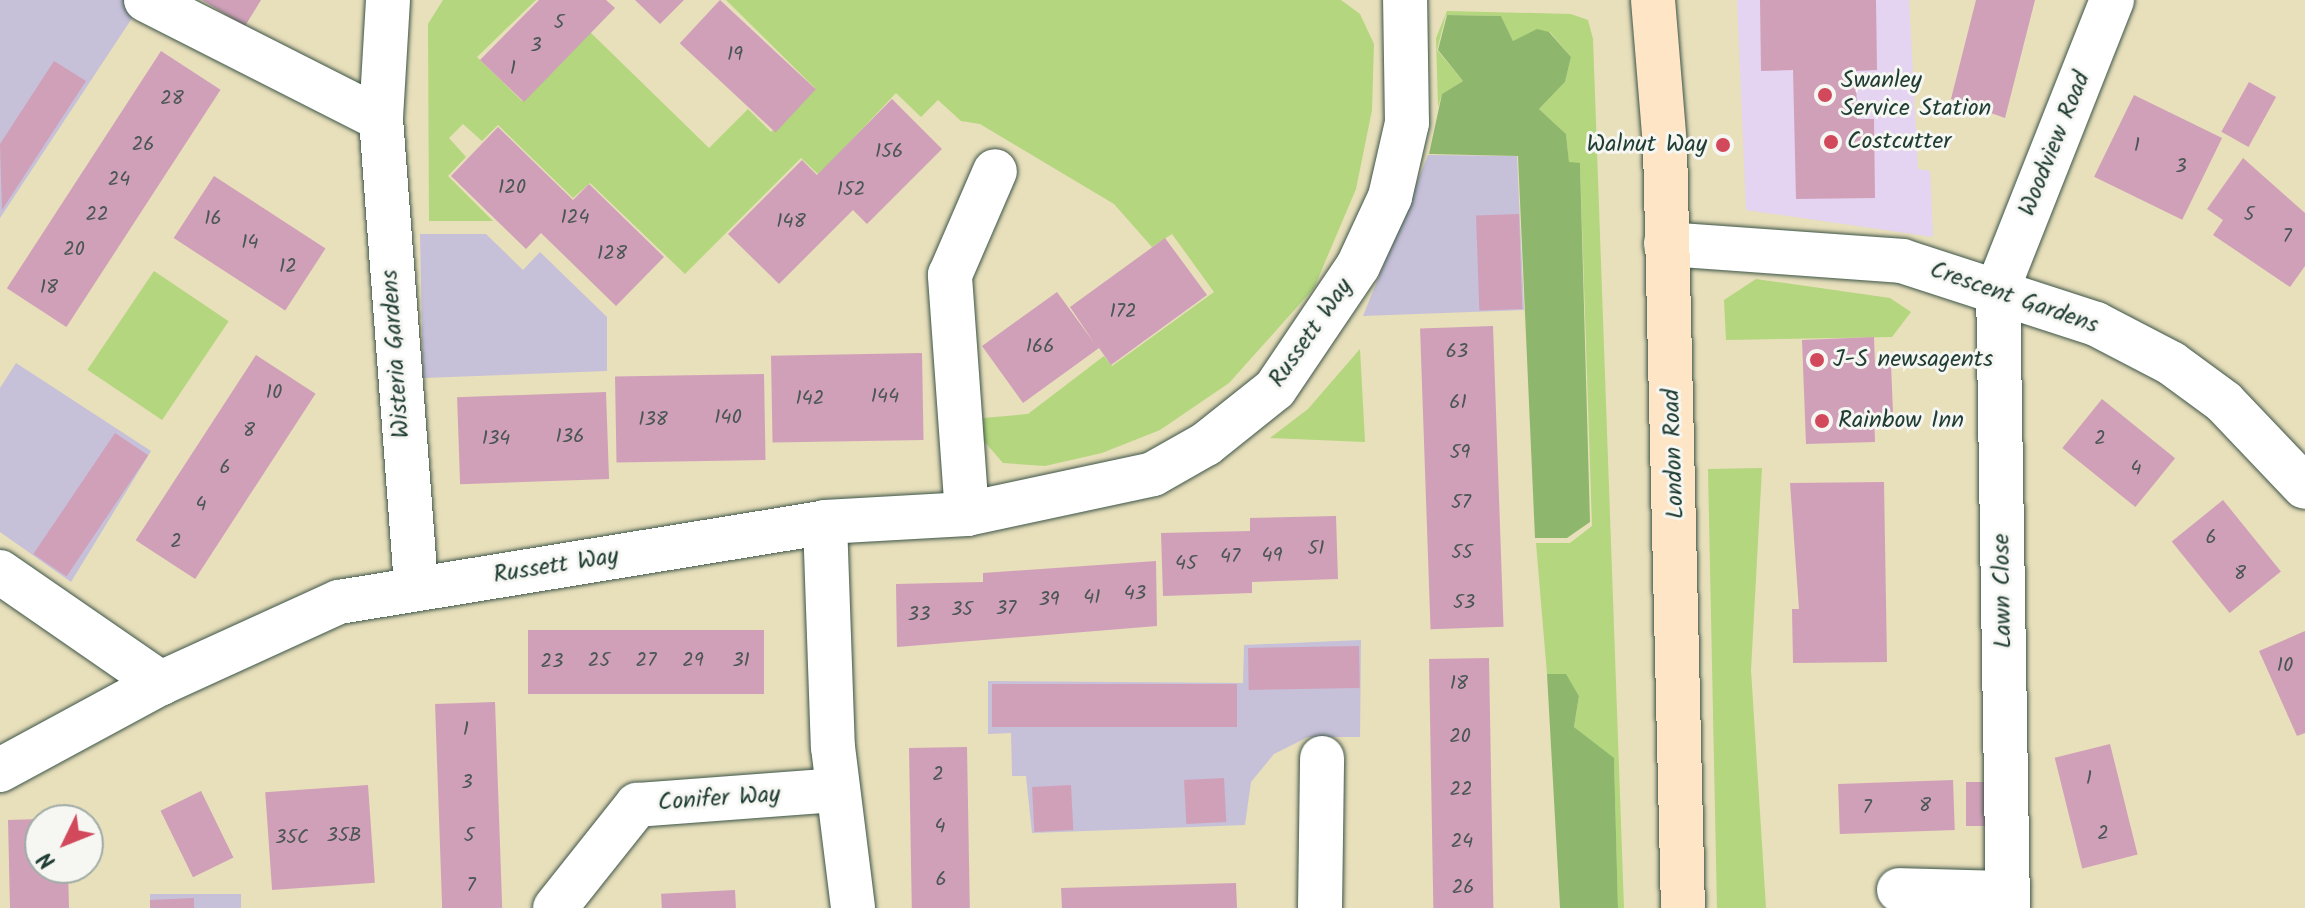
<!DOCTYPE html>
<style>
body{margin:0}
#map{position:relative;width:2305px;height:908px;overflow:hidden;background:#e8dfbb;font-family:Kalam,sans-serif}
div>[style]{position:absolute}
.built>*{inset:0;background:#e4d3f1}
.industrial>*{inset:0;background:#c6c0d9;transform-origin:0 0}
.green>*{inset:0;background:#b3d67e;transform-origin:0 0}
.forest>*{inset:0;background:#8eb76d}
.building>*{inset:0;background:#d0a0b9;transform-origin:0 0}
.roads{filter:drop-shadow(0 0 2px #3d5548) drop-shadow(0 0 2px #3d5548)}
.street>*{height:44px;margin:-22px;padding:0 22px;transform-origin:22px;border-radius:22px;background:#fff}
.secondary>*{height:44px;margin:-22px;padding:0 22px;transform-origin:22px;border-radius:22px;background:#fde5c5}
.dots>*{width:22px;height:22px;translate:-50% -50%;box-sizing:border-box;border:4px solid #f6f6f2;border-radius:50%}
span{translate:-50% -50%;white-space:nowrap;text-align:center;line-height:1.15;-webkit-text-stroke:6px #f6f6f2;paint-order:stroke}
.number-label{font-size:20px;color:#4b5655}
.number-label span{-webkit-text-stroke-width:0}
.poi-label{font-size:24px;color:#1f3d34}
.left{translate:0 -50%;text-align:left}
.right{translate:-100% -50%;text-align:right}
.street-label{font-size:24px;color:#1f3d34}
.north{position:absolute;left:24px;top:804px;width:80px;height:80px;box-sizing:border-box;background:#f6f6f2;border:2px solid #a0aca6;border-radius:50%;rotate:227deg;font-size:22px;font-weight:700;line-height:32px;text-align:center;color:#1f3d34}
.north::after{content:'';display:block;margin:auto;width:28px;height:36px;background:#d1495b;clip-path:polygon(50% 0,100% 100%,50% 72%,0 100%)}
</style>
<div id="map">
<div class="built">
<i style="clip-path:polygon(1737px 0,1909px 0,1918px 169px,1930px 171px,1933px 237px,1746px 210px)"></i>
</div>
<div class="industrial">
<i style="clip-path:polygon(0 0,144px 0,0 218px)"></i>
<i style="clip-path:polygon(1428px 155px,1517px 156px,1524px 310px,1363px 316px)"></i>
<i style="clip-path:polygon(420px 234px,486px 234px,523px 270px,540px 252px,607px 317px,607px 371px,423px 378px)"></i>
<i style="clip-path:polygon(16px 363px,151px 451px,71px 582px,0 532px,0 388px)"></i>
<i style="clip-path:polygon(1361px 640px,1360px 737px,1308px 737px,1274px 754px,1251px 782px,1245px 825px,1032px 833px,1026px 776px,1012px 776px,1011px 733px,988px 734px,988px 681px,1243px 683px,1244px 645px)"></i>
<i style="left:150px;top:894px;width:91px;height:14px"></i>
</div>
<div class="green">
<i style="clip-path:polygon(443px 0,536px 0,477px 57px,522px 101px,590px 32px,709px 148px,748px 109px,771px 132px,815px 88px,726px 0,1341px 0,1360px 14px,1374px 44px,1372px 110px,1356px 189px,1314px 288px,1229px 383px,1160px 430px,1102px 453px,1045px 466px,1003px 463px,983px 440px,983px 418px,1028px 414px,1104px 356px,1112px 366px,1214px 292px,1172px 234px,1152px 247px,1114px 204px,980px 124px,961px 121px,938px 100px,921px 117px,896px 93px,819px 175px,801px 158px,685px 274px,590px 183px,573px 198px,498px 125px,482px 141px,463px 124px,449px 138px,466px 157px,448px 176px,493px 221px,429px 221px,428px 24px)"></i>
<i style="clip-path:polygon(1447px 11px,1571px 14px,1588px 20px,1593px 39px,1624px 908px,1618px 908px,1614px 759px,1574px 727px,1579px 696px,1566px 675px,1547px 674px,1536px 543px,1570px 543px,1592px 526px,1580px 163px,1569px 163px,1566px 134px,1539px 109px,1565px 82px,1571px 57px,1550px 32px,1513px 41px,1501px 16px,1446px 15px,1437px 50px,1463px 81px,1442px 94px,1438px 107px,1436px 38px)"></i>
<i style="left:154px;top:271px;width:90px;height:119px;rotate:34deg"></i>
<i style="clip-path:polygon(1756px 279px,1890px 298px,1911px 312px,1892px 337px,1726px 340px,1724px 300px)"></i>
<i style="clip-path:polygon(1360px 349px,1365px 442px,1270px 438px,1308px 409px)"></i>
<i style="clip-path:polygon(1762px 468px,1751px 670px,1766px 908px,1717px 908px,1708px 469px)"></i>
</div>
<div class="forest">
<i style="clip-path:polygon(1447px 15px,1501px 16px,1513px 41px,1537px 29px,1549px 32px,1571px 57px,1565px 82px,1539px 109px,1566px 134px,1569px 162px,1580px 163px,1590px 522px,1567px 538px,1535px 538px,1518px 156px,1429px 154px,1442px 94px,1463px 81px,1438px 50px)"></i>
<i style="clip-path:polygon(1547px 674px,1566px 674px,1579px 696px,1574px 727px,1614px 758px,1618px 908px,1560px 908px)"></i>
</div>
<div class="building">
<i style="clip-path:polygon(202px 0,261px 0,245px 26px)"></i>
<i style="clip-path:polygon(539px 0,606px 0,615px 8px,524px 102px,480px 60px)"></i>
<i style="clip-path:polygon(635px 0,684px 0,660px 24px)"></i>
<i style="left:720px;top:0;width:131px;height:59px;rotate:43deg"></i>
<i style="clip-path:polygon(1760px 0,1876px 0,1877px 70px,1856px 71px,1857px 119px,1874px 119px,1875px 198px,1796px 199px,1793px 70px,1761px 71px)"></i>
<i style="clip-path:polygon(1976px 0,2035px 0,2005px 118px,1951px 99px)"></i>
<i style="left:161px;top:51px;width:71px;height:283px;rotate:33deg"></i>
<i style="clip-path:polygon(54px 61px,86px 81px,2px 210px,0 144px)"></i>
<i style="left:2249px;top:82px;width:31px;height:57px;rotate:29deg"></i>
<i style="left:2134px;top:95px;width:98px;height:91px;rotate:26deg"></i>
<i style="clip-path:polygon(892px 99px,942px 149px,867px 224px,853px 210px,779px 284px,728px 234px,802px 160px,817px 175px)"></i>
<i style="clip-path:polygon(498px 127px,573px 200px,589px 184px,664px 257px,616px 306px,541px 233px,526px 249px,451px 176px)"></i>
<i style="clip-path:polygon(2243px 158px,2305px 213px,2305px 266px,2290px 287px,2213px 235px,2223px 220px,2207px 209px)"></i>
<i style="left:214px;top:176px;width:133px;height:74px;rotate:33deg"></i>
<i style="left:1519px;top:214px;width:95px;height:43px;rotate:88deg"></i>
<i style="clip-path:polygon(1165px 238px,1207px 295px,1111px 365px,1099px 348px,1023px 403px,982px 346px,1057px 292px,1095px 344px,1070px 307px)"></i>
<i style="left:1493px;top:326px;width:301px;height:73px;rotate:88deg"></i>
<i style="clip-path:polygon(1874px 337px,1875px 365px,1891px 364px,1893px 413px,1874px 414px,1875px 442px,1806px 444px,1802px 340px)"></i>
<i style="left:922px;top:353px;width:87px;height:151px;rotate:89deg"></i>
<i style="left:256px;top:355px;width:71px;height:221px;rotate:33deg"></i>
<i style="left:764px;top:374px;width:86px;height:149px;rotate:89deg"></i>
<i style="left:606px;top:392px;width:87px;height:149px;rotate:88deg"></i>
<i style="left:2102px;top:399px;width:94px;height:63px;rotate:39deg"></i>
<i style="left:115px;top:433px;width:40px;height:146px;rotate:34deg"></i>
<i style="clip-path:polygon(1884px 482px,1887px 662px,1793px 663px,1792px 609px,1799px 609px,1790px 483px)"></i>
<i style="left:2223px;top:500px;width:92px;height:66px;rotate:51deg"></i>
<i style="clip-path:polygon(1336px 516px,1338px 579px,1252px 582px,1252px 593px,1163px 596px,1161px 533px,1250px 531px,1250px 518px)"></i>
<i style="clip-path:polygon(1156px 561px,1157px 626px,897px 647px,896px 584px,983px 582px,983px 573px)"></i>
<i style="left:528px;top:630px;width:236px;height:64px"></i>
<i style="clip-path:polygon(2305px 631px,2305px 733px,2297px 736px,2259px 651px)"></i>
<i style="left:1359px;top:646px;width:42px;height:111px;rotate:89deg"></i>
<i style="left:1489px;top:658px;width:250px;height:60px;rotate:89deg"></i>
<i style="left:992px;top:684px;width:245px;height:43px"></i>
<i style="left:495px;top:702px;width:206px;height:60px;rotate:88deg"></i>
<i style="left:2110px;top:744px;width:114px;height:57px;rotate:76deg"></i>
<i style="left:967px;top:747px;width:161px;height:58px;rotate:89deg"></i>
<i style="left:1224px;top:778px;width:44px;height:40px;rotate:87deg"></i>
<i style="left:1953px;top:780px;width:50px;height:115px;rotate:88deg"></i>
<i style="left:1966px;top:782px;width:27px;height:44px"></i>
<i style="left:368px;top:785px;width:98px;height:103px;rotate:86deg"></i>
<i style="left:1071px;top:785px;width:45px;height:39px;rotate:87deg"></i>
<i style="left:201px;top:791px;width:74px;height:45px;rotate:64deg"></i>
<i style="clip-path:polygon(8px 820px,40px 819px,40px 868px,68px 868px,69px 908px,10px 908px)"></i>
<i style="clip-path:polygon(1236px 883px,1237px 908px,1062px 908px,1061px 888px)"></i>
<i style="left:735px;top:890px;width:18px;height:74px;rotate:87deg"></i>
<i style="clip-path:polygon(194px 898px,194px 908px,150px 908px,150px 900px)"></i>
</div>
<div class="roads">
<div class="street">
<i style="left:146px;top:0;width:263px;rotate:26.9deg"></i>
<i style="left:388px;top:0;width:119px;rotate:93.4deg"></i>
<i style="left:381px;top:119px;width:471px;rotate:85.7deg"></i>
<i style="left:1666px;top:244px;width:237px;rotate:4.1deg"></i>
<i style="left:1902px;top:261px;width:204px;rotate:18deg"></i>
<i style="left:2096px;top:324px;width:85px;rotate:27.5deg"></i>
<i style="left:2171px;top:363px;width:66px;rotate:36.3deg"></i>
<i style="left:2224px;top:402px;width:117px;rotate:46.4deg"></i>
<i style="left:967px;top:514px;width:240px;rotate:-94.1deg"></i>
<i style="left:950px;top:275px;width:113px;rotate:-66.6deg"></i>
<i style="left:825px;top:522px;width:225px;rotate:88deg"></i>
<i style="left:833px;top:747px;width:162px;rotate:82.9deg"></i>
<i style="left:0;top:572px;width:196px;rotate:34.6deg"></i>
<i style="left:0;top:770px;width:183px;rotate:-28.4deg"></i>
<i style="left:161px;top:683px;width:196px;rotate:-24.5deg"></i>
<i style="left:339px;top:602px;width:493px;rotate:-9.3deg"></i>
<i style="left:825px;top:522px;width:142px;rotate:-3.2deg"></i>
<i style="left:967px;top:514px;width:190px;rotate:-12.1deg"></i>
<i style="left:1153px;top:474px;width:61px;rotate:-29.5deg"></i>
<i style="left:1206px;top:444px;width:88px;rotate:-38.6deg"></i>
<i style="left:1275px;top:389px;width:148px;rotate:-56deg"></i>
<i style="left:1358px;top:266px;width:76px;rotate:-65.1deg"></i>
<i style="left:1390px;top:197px;width:76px;rotate:-77.1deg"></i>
<i style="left:1407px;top:123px;width:123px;rotate:-90.9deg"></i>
<i style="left:1899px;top:890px;width:109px;rotate:1.6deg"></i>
<i style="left:555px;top:908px;width:132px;rotate:-51.5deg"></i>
<i style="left:637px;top:805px;width:200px;rotate:-4.3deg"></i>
<i style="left:1320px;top:908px;width:150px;rotate:-89.2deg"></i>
<i style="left:2008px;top:908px;width:620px;rotate:-90.92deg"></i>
<i style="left:1998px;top:288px;width:310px;rotate:-68.4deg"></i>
</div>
<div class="secondary">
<i style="left:1653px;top:0;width:147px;rotate:85.3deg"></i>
<i style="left:1665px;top:147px;width:761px;rotate:88.65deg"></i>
</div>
</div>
<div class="dots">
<i style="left:1825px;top:95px;background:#d1495b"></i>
<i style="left:1831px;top:142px;background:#d1495b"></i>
<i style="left:1723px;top:145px;background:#d1495b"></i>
<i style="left:1817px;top:360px;background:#d1495b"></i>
<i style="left:1822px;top:421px;background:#d1495b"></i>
</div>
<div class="number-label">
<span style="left:559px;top:23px">5</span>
<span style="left:536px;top:46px">3</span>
<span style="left:735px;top:55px">19</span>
<span style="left:513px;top:69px">1</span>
<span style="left:172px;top:99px">28</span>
<span style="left:143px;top:145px">26</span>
<span style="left:2137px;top:146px">1</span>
<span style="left:889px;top:152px">156</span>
<span style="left:2181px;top:167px">3</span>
<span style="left:119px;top:180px">24</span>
<span style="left:512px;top:188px">120</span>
<span style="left:851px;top:190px">152</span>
<span style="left:97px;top:215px">22</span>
<span style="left:2249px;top:215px">5</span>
<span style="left:575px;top:218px">124</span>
<span style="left:213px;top:219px">16</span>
<span style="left:791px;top:222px">148</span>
<span style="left:2287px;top:237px">7</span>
<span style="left:250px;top:243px">14</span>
<span style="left:74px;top:250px">20</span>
<span style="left:612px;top:254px">128</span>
<span style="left:288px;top:267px">12</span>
<span style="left:49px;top:288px">18</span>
<span style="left:1123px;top:312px">172</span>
<span style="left:1040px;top:347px">166</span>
<span style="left:1457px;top:352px">63</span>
<span style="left:274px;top:393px">10</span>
<span style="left:885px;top:397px">144</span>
<span style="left:810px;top:399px">142</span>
<span style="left:1458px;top:403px">61</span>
<span style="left:728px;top:418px">140</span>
<span style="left:653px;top:420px">138</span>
<span style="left:249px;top:431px">8</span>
<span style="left:570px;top:437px">136</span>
<span style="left:496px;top:439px">134</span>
<span style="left:2100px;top:439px">2</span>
<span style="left:1460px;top:453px">59</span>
<span style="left:225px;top:468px">6</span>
<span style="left:2136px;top:469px">4</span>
<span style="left:1461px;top:503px">57</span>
<span style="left:201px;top:505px">4</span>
<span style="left:2211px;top:538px">6</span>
<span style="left:176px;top:542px">2</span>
<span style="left:1316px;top:549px">51</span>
<span style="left:1462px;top:553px">55</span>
<span style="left:1272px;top:556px">49</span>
<span style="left:1230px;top:557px">47</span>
<span style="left:1186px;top:564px">45</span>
<span style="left:2240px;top:574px">8</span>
<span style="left:1135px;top:594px">43</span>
<span style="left:1092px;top:598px">41</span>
<span style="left:1049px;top:600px">39</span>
<span style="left:1464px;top:603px">53</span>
<span style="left:1006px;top:609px">37</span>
<span style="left:962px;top:610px">35</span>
<span style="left:919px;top:615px">33</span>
<span style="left:599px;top:661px">25</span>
<span style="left:646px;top:661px">27</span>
<span style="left:693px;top:661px">29</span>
<span style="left:741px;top:661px">31</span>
<span style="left:552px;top:662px">23</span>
<span style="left:2285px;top:666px">10</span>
<span style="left:1459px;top:684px">18</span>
<span style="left:466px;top:730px">1</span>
<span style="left:1460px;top:737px">20</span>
<span style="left:938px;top:775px">2</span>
<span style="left:2089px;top:779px">1</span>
<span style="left:467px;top:783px">3</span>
<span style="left:1461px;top:790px">22</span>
<span style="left:1925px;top:806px">8</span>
<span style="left:1867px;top:808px">7</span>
<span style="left:940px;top:827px">4</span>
<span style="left:2103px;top:834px">2</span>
<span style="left:344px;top:836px">35B</span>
<span style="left:469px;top:836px">5</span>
<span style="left:292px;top:838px">35C</span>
<span style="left:1462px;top:842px">24</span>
<span style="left:941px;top:880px">6</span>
<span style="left:471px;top:886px">7</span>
<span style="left:1463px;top:888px">26</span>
</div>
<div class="poi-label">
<span class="left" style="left:1841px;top:95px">Swanley<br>Service Station</span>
<span class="left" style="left:1847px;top:142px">Costcutter</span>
<span class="right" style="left:1707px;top:145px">Walnut Way</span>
<span class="left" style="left:1833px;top:360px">J-S newsagents</span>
<span class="left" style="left:1838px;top:421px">Rainbow Inn</span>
</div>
<div class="street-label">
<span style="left:2055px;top:144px;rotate:-68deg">Woodview Road</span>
<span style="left:2014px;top:298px;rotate:19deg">Crescent Gardens</span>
<span style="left:1311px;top:333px;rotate:-55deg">Russett Way</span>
<span style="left:396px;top:354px;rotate:-94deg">Wisteria Gardens</span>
<span style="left:1674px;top:454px;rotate:-92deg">London Road</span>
<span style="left:556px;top:566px;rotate:-9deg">Russett Way</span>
<span style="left:2003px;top:591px;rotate:-91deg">Lawn Close</span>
<span style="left:719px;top:799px;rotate:-4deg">Conifer Way</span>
</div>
<div class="north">N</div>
</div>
